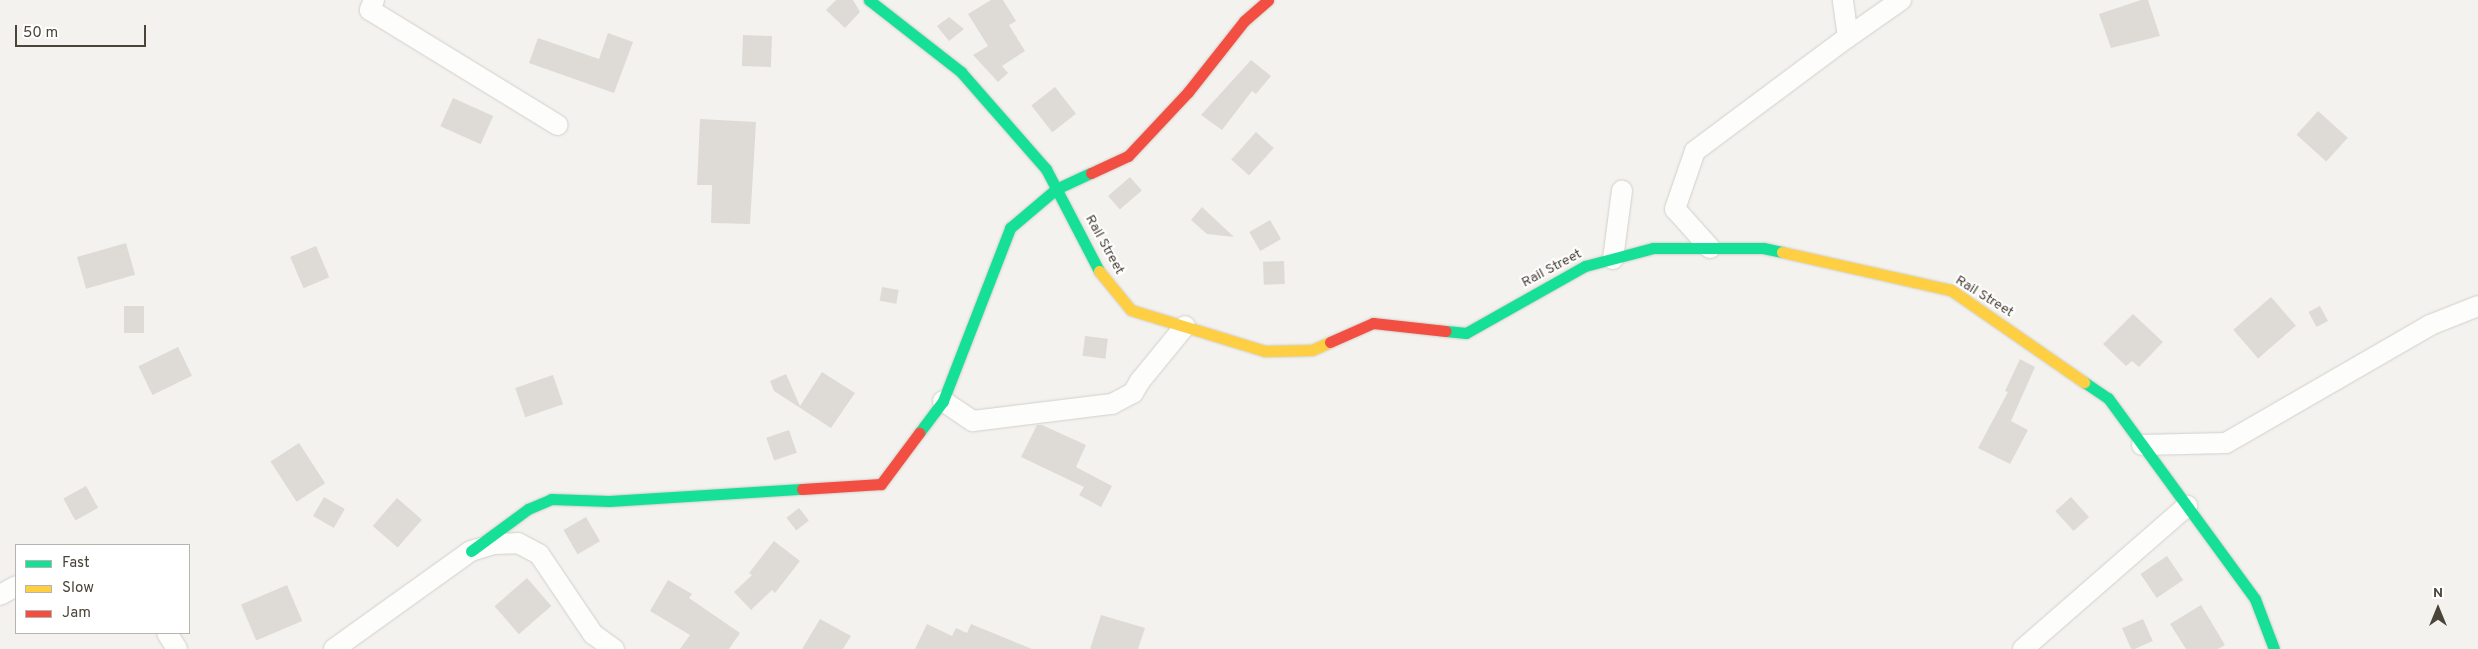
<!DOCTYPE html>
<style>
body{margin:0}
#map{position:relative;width:2478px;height:649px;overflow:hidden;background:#f4f2ee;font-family:Overpass,sans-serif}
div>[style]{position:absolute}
.building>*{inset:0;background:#dedbd6;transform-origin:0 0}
.roads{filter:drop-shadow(0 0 1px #d2d0cb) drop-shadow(0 0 1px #d2d0cb)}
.street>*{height:20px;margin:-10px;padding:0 10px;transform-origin:10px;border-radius:10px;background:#fdfdfc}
.fast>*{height:11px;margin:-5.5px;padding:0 5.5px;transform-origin:5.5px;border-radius:5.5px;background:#16e098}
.slow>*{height:11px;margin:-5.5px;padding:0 5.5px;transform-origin:5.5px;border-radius:5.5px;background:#ffcf43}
.jam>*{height:11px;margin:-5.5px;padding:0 5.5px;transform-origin:5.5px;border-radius:5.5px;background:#f24e42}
span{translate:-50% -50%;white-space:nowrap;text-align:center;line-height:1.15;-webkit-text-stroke:4px #fff;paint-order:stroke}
.street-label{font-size:14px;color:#4b4439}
.legend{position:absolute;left:15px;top:544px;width:175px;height:90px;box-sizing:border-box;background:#fff;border:1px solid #b7b4b0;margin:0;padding:6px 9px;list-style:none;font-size:15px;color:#4b4439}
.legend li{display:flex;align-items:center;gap:10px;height:25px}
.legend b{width:25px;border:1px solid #b7b4b0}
.north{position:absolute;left:2413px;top:584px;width:50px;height:50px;-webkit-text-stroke:4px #fff;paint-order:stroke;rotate:0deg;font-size:14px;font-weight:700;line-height:20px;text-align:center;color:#4b4439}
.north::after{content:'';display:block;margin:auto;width:18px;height:22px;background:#4b4439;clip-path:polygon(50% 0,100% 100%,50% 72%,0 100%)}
.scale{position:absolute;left:15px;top:25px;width:131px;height:22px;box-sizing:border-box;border:2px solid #4b4439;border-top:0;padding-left:6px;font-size:15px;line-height:18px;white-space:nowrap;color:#4b4439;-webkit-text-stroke:4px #fff;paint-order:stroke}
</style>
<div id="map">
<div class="building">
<i style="clip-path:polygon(836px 0,853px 0,860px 12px,845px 28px,826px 10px)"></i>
<i style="clip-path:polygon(991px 0,1003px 0,1016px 21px,1009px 25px,1025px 51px,1002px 66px,1008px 73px,998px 82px,973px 55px,988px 46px,968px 14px)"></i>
<i style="clip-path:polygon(2141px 0,2148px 0,2160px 36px,2111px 48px,2099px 14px)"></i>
<i style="clip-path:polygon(949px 17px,964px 29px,949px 41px,937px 26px)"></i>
<i style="clip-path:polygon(608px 33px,633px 42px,614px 93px,529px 63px,538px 38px,599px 59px)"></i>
<i style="left:743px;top:35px;width:29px;height:31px;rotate:2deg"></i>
<i style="clip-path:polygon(1251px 60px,1271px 76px,1256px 94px,1252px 91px,1222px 130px,1201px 115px)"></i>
<i style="left:1055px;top:87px;width:34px;height:30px;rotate:52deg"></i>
<i style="left:453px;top:98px;width:44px;height:31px;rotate:24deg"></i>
<i style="left:2318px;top:111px;width:40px;height:32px;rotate:42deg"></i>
<i style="clip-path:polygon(700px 119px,756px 122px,750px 224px,711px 223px,712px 185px,697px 185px)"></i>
<i style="left:1256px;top:132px;width:24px;height:37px;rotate:42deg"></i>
<i style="left:1130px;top:177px;width:18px;height:29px;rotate:49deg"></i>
<i style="clip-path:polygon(1202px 207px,1234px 237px,1207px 234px,1191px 220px)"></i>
<i style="left:1270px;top:220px;width:22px;height:24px;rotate:60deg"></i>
<i style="left:126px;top:243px;width:33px;height:51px;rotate:74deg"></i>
<i style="left:316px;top:246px;width:34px;height:28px;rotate:67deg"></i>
<i style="left:1284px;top:261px;width:23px;height:21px;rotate:88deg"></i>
<i style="left:882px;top:287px;width:17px;height:14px;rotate:10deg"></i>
<i style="left:2271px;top:297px;width:38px;height:50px;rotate:49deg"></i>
<i style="left:124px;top:306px;width:20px;height:27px"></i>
<i style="left:2320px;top:306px;width:17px;height:13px;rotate:62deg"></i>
<i style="clip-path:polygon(2133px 314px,2163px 342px,2139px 367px,2132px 361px,2126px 366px,2103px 344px)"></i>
<i style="left:1085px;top:336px;width:23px;height:20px;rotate:7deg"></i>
<i style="left:178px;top:347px;width:32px;height:44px;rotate:64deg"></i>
<i style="clip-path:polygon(2020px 359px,2035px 367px,2011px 421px,2028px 430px,2010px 464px,1978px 448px,2008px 392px,2005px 391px)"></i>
<i style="clip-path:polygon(822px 372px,855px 393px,831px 428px,774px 391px,770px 381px,786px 374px,800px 406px)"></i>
<i style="left:553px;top:375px;width:31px;height:40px;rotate:71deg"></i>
<i style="clip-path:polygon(1037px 425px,1042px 425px,1086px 445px,1076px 467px,1112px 486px,1101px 507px,1079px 495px,1084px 487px,1021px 457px)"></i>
<i style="left:789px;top:430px;width:24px;height:24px;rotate:71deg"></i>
<i style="left:299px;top:443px;width:48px;height:34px;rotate:57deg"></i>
<i style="left:86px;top:486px;width:25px;height:26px;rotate:61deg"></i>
<i style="left:324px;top:497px;width:24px;height:22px;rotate:30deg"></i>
<i style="left:2071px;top:497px;width:27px;height:21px;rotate:48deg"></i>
<i style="left:397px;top:498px;width:33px;height:37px;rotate:41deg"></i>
<i style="left:799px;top:508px;width:16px;height:16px;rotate:52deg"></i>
<i style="left:586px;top:517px;width:28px;height:26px;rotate:60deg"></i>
<i style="clip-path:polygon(774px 541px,800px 561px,775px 593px,772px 590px,751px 610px,734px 592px,752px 575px,749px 573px)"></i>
<i style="left:2167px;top:556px;width:29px;height:32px;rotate:56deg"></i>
<i style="left:527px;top:578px;width:37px;height:43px;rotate:49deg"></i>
<i style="clip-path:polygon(668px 580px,692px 594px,689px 598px,740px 633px,729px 649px,680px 649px,690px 635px,650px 611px)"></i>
<i style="left:287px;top:585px;width:39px;height:50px;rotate:67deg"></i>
<i style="clip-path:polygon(2201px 605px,2225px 645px,2218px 649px,2186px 649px,2170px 624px)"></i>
<i style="clip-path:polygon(1101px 615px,1145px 628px,1138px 649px,1090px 649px)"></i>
<i style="clip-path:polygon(820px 619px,851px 636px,843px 649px,802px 649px)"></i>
<i style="left:2143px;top:619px;width:24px;height:23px;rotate:66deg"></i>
<i style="clip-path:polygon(927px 624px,952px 636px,956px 628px,967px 633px,971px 624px,1032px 649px,915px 649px)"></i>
</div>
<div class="roads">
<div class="street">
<i style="left:374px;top:0;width:11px;rotate:112deg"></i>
<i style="left:370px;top:10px;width:220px;rotate:31.5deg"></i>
<i style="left:1848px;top:37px;width:65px;rotate:-34.9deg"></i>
<i style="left:1710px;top:248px;width:52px;rotate:-131.9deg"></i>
<i style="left:1675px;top:209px;width:61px;rotate:-71deg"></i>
<i style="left:1695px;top:151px;width:191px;rotate:-36.7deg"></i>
<i style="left:1848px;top:37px;width:37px;rotate:-98deg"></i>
<i style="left:1613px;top:259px;width:69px;rotate:-82.5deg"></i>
<i style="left:943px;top:401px;width:36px;rotate:34deg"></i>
<i style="left:973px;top:421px;width:140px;rotate:-7deg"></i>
<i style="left:1112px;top:404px;width:24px;rotate:-28deg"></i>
<i style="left:1133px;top:393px;width:14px;rotate:-60deg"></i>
<i style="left:1140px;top:381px;width:71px;rotate:-50.7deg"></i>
<i style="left:2142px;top:445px;width:84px;rotate:-1.4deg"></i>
<i style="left:2226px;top:443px;width:236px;rotate:-30deg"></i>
<i style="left:2430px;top:325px;width:52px;rotate:-21.6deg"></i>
<i style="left:0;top:595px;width:18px;rotate:-29deg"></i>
<i style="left:167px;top:633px;width:19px;rotate:58deg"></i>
<i style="left:334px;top:649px;width:168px;rotate:-35.6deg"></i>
<i style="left:471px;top:551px;width:24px;rotate:-17deg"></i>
<i style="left:494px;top:544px;width:24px;rotate:-2deg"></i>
<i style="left:518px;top:543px;width:24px;rotate:28deg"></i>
<i style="left:539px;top:554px;width:97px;rotate:56deg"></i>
<i style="left:593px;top:634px;width:26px;rotate:36deg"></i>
<i style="left:2023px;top:649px;width:218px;rotate:-41.1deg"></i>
</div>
<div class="fast">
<i style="left:869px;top:0;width:117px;rotate:38deg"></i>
<i style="left:961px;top:72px;width:129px;rotate:48.8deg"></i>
<i style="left:1046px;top:169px;width:115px;rotate:62.5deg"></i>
<i style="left:1446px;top:331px;width:20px;rotate:6deg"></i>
<i style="left:1466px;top:333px;width:137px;rotate:-29.4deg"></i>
<i style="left:1585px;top:266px;width:70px;rotate:-14.8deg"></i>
<i style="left:1653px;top:248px;width:110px"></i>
<i style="left:1763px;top:248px;width:19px;rotate:12deg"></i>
<i style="left:2084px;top:382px;width:29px;rotate:34deg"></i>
<i style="left:2108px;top:398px;width:249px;rotate:53.8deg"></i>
<i style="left:2255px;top:599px;width:53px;rotate:69.2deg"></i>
<i style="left:919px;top:433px;width:40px;rotate:-53deg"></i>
<i style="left:943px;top:401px;width:186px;rotate:-68.8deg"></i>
<i style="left:1010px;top:228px;width:60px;rotate:-40.3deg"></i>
<i style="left:1056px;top:189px;width:38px;rotate:-25deg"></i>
<i style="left:471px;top:551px;width:71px;rotate:-36.4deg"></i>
<i style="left:528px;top:509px;width:25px;rotate:-23deg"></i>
<i style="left:551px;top:499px;width:58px;rotate:2deg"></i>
<i style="left:609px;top:501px;width:193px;rotate:-3.6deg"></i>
</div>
<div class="slow">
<i style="left:1782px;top:252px;width:173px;rotate:12.7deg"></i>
<i style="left:1951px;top:290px;width:162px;rotate:34.7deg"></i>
<i style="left:1099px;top:271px;width:50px;rotate:50.6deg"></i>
<i style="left:1131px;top:310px;width:140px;rotate:17deg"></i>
<i style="left:1265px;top:351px;width:47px;rotate:-1.2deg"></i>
<i style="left:1312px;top:350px;width:20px;rotate:-24deg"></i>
</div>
<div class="jam">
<i style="left:1091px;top:173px;width:41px;rotate:-24.7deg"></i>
<i style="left:1128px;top:156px;width:88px;rotate:-46.8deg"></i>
<i style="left:1188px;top:92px;width:90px;rotate:-51.7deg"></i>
<i style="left:1244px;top:21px;width:32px;rotate:-41deg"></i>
<i style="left:1330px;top:342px;width:47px;rotate:-23.8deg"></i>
<i style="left:1373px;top:323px;width:73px;rotate:6.3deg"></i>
<i style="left:802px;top:489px;width:79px;rotate:-3.6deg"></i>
<i style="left:881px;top:484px;width:64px;rotate:-53.3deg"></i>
</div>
</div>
<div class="street-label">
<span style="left:1104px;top:245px;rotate:61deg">Rail Street</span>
<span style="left:1552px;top:269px;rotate:-28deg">Rail Street</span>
<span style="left:1984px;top:297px;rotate:32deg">Rail Street</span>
</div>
<ul class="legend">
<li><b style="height:6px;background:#16e098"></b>Fast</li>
<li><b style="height:6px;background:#ffcf43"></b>Slow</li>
<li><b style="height:6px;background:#f24e42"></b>Jam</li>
</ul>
<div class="north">N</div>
<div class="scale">50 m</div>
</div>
